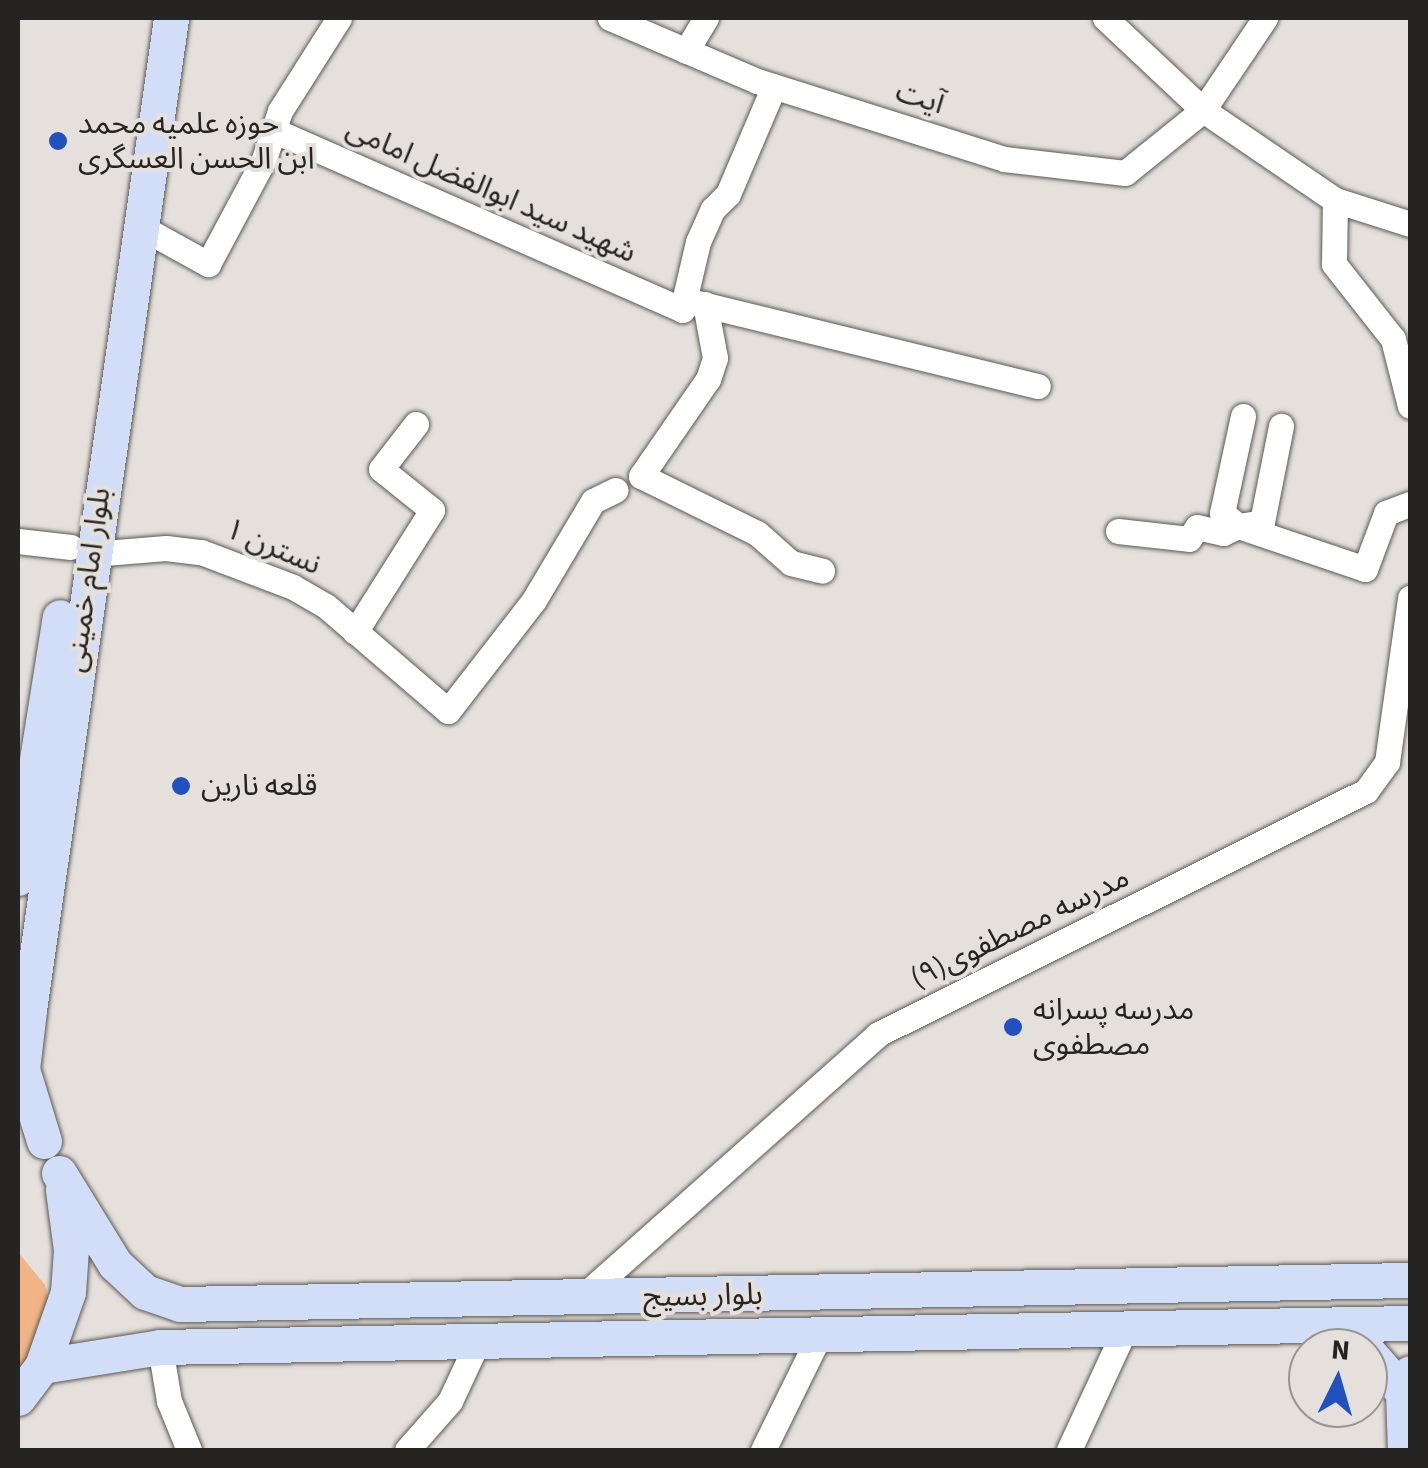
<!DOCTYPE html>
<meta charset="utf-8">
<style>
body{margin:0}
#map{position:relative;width:1428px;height:1468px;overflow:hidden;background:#e5e0dc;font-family:"Source Sans 3","Noto Sans Arabic",sans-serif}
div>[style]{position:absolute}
.green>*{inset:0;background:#f1b487}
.roads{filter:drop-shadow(0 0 2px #5c5854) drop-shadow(0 0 2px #5c5854)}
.street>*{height:25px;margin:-12.5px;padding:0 12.5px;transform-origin:12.5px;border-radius:12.5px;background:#fff}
.secondary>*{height:35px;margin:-17.5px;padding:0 17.5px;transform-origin:17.5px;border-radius:17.5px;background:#d2def7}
.dots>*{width:28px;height:28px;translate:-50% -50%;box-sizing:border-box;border:5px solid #e5e0dc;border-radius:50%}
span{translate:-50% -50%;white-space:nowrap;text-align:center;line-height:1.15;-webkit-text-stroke:8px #e5e0dc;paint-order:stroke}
.street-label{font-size:30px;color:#262423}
.poi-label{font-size:30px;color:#262423}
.left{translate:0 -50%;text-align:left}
.frame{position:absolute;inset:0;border:20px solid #262423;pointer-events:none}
.north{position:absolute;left:1288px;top:1328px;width:100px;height:100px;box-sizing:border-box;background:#e5e0dc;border:2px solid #999592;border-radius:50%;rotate:5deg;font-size:28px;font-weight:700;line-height:40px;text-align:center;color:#262423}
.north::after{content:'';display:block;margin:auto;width:35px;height:45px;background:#2051be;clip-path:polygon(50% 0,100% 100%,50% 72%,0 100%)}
</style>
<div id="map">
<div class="green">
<i style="clip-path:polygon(18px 1252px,45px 1285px,52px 1313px,18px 1383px)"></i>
</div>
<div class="roads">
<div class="street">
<i style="left:610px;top:18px;width:160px;rotate:23.2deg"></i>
<i style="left:757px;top:81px;width:259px;rotate:17.5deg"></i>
<i style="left:1004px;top:159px;width:122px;rotate:6.6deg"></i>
<i style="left:1125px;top:173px;width:100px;rotate:-38.9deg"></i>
<i style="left:1203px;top:110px;width:111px;rotate:-56deg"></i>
<i style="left:1105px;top:18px;width:134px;rotate:43.2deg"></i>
<i style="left:1203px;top:110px;width:160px;rotate:34.3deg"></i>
<i style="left:1335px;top:200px;width:79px;rotate:17.7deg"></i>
<i style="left:686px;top:51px;width:39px;rotate:-59deg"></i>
<i style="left:275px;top:131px;width:445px;rotate:23.7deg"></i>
<i style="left:682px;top:310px;width:70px;rotate:-76.8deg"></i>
<i style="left:698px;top:242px;width:36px;rotate:-66deg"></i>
<i style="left:713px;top:209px;width:21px;rotate:-45deg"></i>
<i style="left:728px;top:194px;width:117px;rotate:-66.9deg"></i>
<i style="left:1335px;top:200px;width:64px;rotate:90.9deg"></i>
<i style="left:1334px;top:264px;width:95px;rotate:51.8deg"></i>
<i style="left:1393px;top:339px;width:69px;rotate:75.8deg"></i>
<i style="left:141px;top:227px;width:77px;rotate:28.9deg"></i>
<i style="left:208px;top:264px;width:119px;rotate:-61.9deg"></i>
<i style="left:264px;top:159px;width:51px;rotate:-71.6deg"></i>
<i style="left:280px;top:111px;width:110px;rotate:-57.6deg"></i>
<i style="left:689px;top:301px;width:359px;rotate:13.7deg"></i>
<i style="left:705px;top:304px;width:55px;rotate:79.5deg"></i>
<i style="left:715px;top:358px;width:22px;rotate:108deg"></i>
<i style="left:708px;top:379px;width:118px;rotate:124.6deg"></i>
<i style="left:641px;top:476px;width:129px;rotate:26.2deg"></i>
<i style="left:757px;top:533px;width:45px;rotate:41.4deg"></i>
<i style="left:791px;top:563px;width:32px;rotate:14deg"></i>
<i style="left:1243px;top:416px;width:99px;rotate:102.2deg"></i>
<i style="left:1222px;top:513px;width:21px;rotate:39deg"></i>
<i style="left:1238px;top:526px;width:24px;rotate:-9deg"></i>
<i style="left:1262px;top:522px;width:98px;rotate:-78.8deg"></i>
<i style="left:1118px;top:531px;width:71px;rotate:6.4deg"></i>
<i style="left:1189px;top:539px;width:14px;rotate:-56deg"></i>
<i style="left:1197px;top:527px;width:27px;rotate:13deg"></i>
<i style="left:1223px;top:533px;width:17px;rotate:-25deg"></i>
<i style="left:1238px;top:526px;width:134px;rotate:18.7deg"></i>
<i style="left:1365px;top:569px;width:60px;rotate:-69.4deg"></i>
<i style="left:1386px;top:513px;width:26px;rotate:-21deg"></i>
<i style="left:18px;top:541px;width:53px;rotate:6.5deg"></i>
<i style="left:92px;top:554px;width:74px;rotate:-4.6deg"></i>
<i style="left:166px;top:548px;width:35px;rotate:7deg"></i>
<i style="left:201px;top:552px;width:98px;rotate:20.8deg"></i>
<i style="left:293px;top:587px;width:38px;rotate:30deg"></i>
<i style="left:326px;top:606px;width:161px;rotate:40.7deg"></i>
<i style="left:448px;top:711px;width:140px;rotate:-52.2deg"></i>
<i style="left:534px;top:600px;width:115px;rotate:-59.2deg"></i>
<i style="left:593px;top:501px;width:25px;rotate:-26deg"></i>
<i style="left:355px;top:632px;width:144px;rotate:-57.7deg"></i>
<i style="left:432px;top:510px;width:65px;rotate:-141.2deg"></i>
<i style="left:381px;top:469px;width:57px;rotate:-52.1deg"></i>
<i style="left:580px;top:1299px;width:399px;rotate:-41.6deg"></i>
<i style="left:878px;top:1034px;width:545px;rotate:-26.47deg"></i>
<i style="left:1366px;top:791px;width:36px;rotate:-54deg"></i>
<i style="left:1387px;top:762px;width:166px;rotate:-82deg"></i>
<i style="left:160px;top:1347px;width:55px;rotate:80.5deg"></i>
<i style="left:169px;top:1401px;width:53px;rotate:67.8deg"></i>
<i style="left:407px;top:1450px;width:65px;rotate:-48.7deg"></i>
<i style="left:450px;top:1401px;width:66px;rotate:-65deg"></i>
<i style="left:763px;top:1450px;width:127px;rotate:-63.8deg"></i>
<i style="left:1069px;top:1450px;width:133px;rotate:-65.2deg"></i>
</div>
<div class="secondary">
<i style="left:18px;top:878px;width:264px;rotate:-80.9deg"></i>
<i style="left:44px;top:1141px;width:75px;rotate:-107deg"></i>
<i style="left:22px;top:1069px;width:59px;rotate:-83.2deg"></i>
<i style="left:29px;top:1010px;width:1002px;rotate:-81.85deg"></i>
<i style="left:59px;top:1173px;width:107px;rotate:58.4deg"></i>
<i style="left:115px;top:1264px;width:41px;rotate:43deg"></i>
<i style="left:145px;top:1292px;width:37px;rotate:19deg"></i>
<i style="left:180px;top:1304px;width:1230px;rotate:-1.12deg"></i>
<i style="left:1368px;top:1352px;width:53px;rotate:48.8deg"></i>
<i style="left:42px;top:1366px;width:120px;rotate:-9.1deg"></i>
<i style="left:160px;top:1347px;width:1250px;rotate:-1.1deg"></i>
<i style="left:18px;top:1398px;width:40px;rotate:-53deg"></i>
<i style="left:42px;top:1366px;width:78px;rotate:-70.6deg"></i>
<i style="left:68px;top:1292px;width:42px;rotate:-85.9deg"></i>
<i style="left:71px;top:1250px;width:61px;rotate:-97.6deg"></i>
<i style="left:1405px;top:1450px;width:58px;rotate:-92deg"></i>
<i style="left:1403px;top:1392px;width:20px;rotate:-70deg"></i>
</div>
</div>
<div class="dots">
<i style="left:58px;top:141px;background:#2051be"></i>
<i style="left:181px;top:786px;background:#2051be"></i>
<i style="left:1013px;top:1027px;background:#2051be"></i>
</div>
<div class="street-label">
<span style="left:920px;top:98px;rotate:18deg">آیت</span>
<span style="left:491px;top:191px;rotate:24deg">شهید سید ابوالفضل امامی</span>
<span style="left:273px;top:547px;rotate:23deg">نسترن ۱</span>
<span style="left:88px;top:580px;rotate:-82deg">بلوار امام خمینی</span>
<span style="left:1020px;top:928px;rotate:-26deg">مدرسه مصطفوی(۹)</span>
<span style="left:703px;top:1296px;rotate:-1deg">بلوار بسیج</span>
</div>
<div class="poi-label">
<span class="left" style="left:78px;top:141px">حوزه علمیه محمد<br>ابن الحسن العسگری</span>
<span class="left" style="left:201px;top:786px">قلعه نارین</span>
<span class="left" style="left:1033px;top:1027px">مدرسه پسرانه<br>مصطفوی</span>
</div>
<div class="frame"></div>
<div class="north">N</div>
</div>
